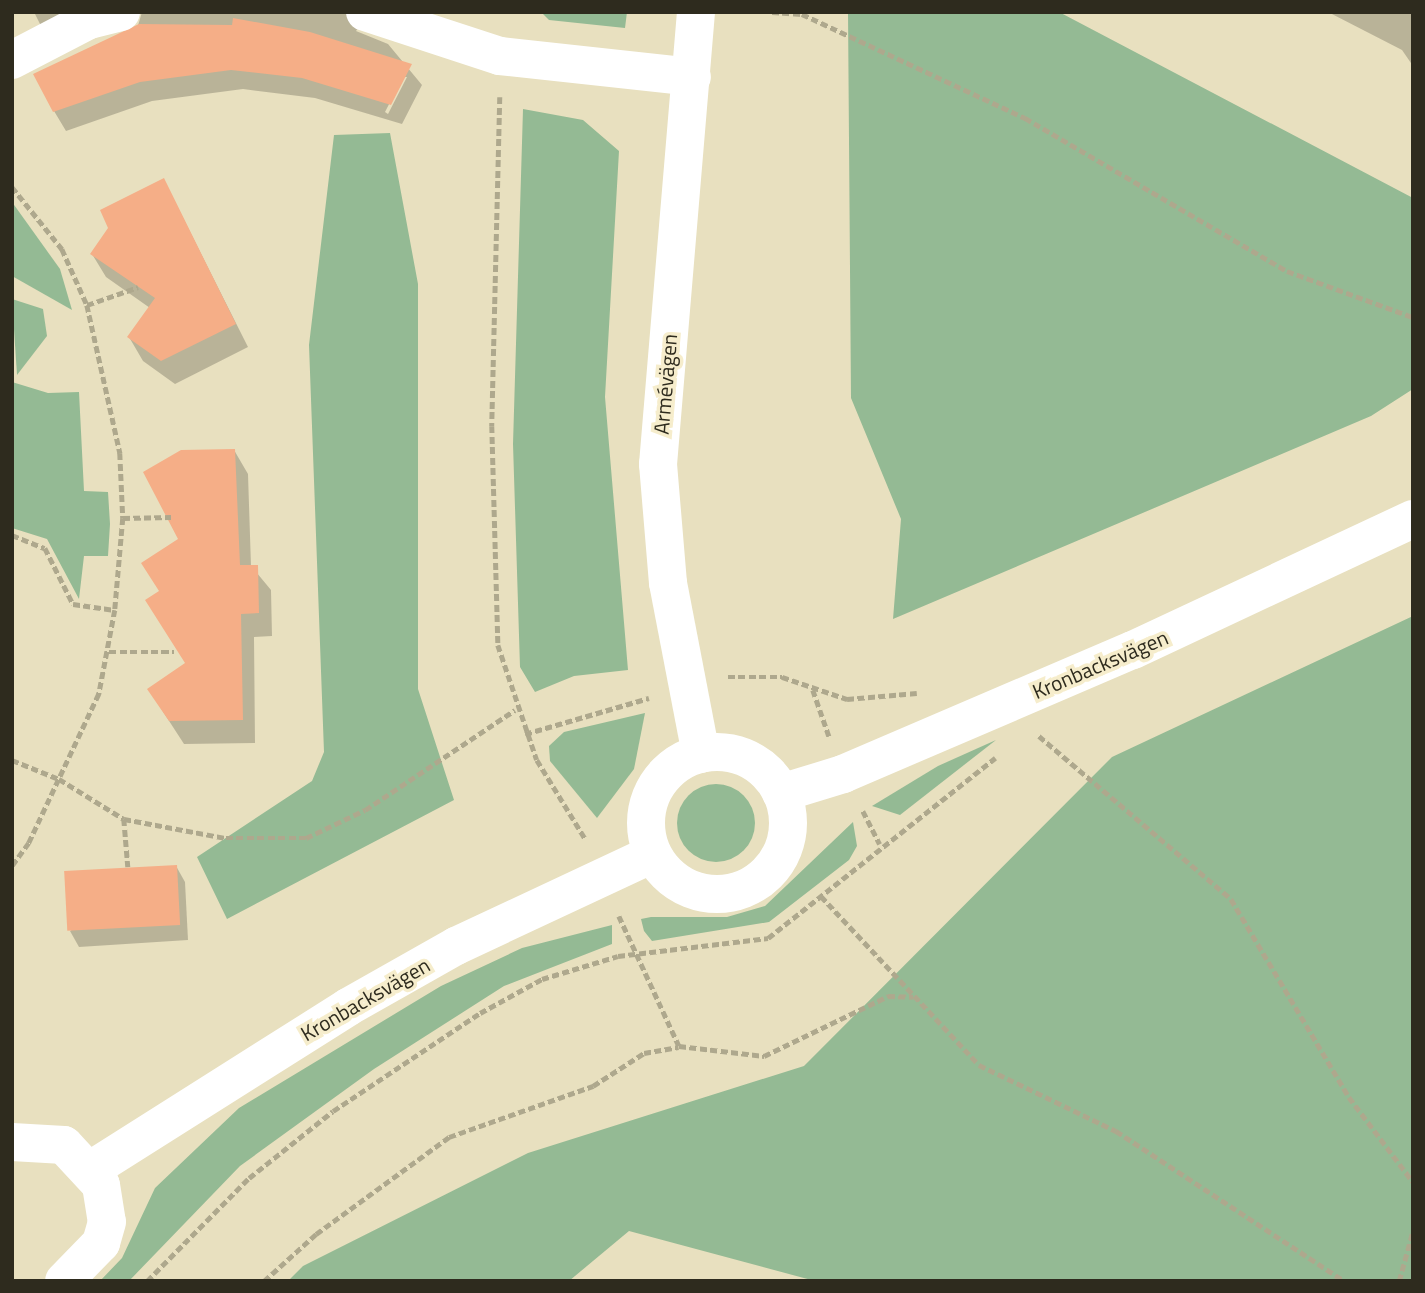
<!DOCTYPE html>
<meta charset="utf-8">
<style>
body{margin:0}
#map{position:relative;width:1425px;height:1293px;overflow:hidden;background:#e8e0bf;font-family:"Titillium Web",sans-serif}
div>[style]{position:absolute}
.green>*{inset:0;background:#94ba94}
.round{border-radius:50%}
.shadow>*{inset:0;background:#0003}
.building>*{inset:0;background:#f5ae87;transform-origin:0 0}
.path>*{height:4.5px;margin-top:-2.25px;transform-origin:0;background:repeating-linear-gradient(90deg,#aea88d 0 7px,transparent 0 10.5px)}
.minor>*{height:38px;margin:-19px;padding:0 19px;transform-origin:19px;border-radius:19px;background:#fff}
.minor>.ring{margin:-19px;padding:0;box-sizing:content-box;background:none;border:38px solid #fff;border-radius:50%}
span{translate:-50% -50%;white-space:nowrap;text-align:center;line-height:1.15;-webkit-text-stroke:7px #f6edcc;paint-order:stroke}
.street-label{font-size:21px;color:#2e2b1e}
.frame{position:absolute;inset:0;border:14px solid #2e2b1e;pointer-events:none}
</style>
<div id="map">
<div class="green">
<i style="clip-path:polygon(541px 12px,627px 12px,625px 28px,549px 20px)"></i>
<i style="clip-path:polygon(848px 12px,1059px 12px,1413px 198px,1413px 389px,1371px 416px,893px 619px,901px 519px,851px 398px)"></i>
<i style="clip-path:polygon(523px 109px,583px 120px,619px 151px,605px 397px,628px 670px,574px 676px,535px 692px,520px 667px,513px 444px)"></i>
<i style="clip-path:polygon(390px 133px,418px 284px,418px 689px,454px 800px,227px 919px,197px 857px,312px 781px,324px 752px,309px 345px,334px 135px)"></i>
<i style="clip-path:polygon(12px 202px,60px 269px,72px 310px,12px 276px)"></i>
<i style="clip-path:polygon(12px 299px,43px 309px,47px 336px,17px 375px)"></i>
<i style="clip-path:polygon(12px 382px,48px 393px,79px 392px,84px 491px,108px 492px,110px 524px,108px 556px,84px 556px,79px 599px,47px 539px,12px 528px)"></i>
<i style="clip-path:polygon(1413px 616px,1413px 1281px,815px 1281px,629px 1231px,569px 1281px,288px 1281px,303px 1266px,528px 1153px,804px 1066px,1112px 757px)"></i>
<i style="clip-path:polygon(645px 713px,634px 769px,597px 818px,550px 761px,549px 746px,564px 732px)"></i>
<i style="clip-path:polygon(996px 740px,900px 815px,872px 806px,938px 766px)"></i>
<i class="round" style="left:677px;top:784px;width:78px;height:78px"></i>
<i style="clip-path:polygon(853px 822px,857px 846px,849px 860px,769px 922px,652px 941px,644px 931px,641px 919px,651px 917px,727px 917px,765px 906px)"></i>
<i style="clip-path:polygon(612px 925px,612px 944px,504px 986px,374px 1069px,240px 1166px,129px 1281px,100px 1281px,122px 1258px,155px 1188px,239px 1108px,441px 986px,522px 948px)"></i>
</div>
<div class="shadow">
<i style="clip-path:polygon(34px 12px,122px 12px,49px 42px)"></i>
<i style="clip-path:polygon(evenodd,142px 12px,370px 12px,356px 31px,388px 44px,422px 85px,402px 124px,315px 98px,243px 89px,152px 101px,66px 131px,54px 111px,137px 29px,142px 12px,403px 77px,407px 77px,388px 114px,385px 112px,403px 77px)"></i>
<i style="clip-path:polygon(1328px 12px,1413px 12px,1413px 66px,1402px 50px)"></i>
<i style="clip-path:polygon(176px 204px,248px 347px,175px 384px,143px 361px,129px 337px,150px 308px,106px 277px,92px 254px)"></i>
<i style="clip-path:polygon(234px 450px,248px 474px,251px 566px,271px 590px,272px 636px,254px 637px,255px 743px,184px 744px,149px 690px,187px 664px,160px 592px,181px 539px)"></i>
<i style="clip-path:polygon(176px 866px,185px 882px,188px 940px,79px 947px,70px 931px)"></i>
</div>
<div class="building">
<i style="clip-path:polygon(233px 18px,310px 32px,412px 64px,391px 105px,302px 78px,231px 70px,140px 82px,53px 112px,33px 74px,139px 24px,232px 25px)"></i>
<i style="clip-path:polygon(164px 178px,236px 324px,161px 361px,127px 337px,155px 298px,90px 254px,108px 228px,100px 210px)"></i>
<i style="clip-path:polygon(235px 449px,240px 565px,258px 565px,259px 613px,241px 614px,243px 720px,169px 721px,147px 689px,185px 663px,145px 600px,159px 591px,141px 563px,178px 539px,143px 472px,181px 450px)"></i>
<i style="left:177px;top:865px;width:60px;height:113px;rotate:87deg"></i>
</div>
<div class="path">
<i style="left:772px;top:12px;width:30px;rotate:4deg"></i>
<i style="left:802px;top:14px;width:246px;rotate:25deg"></i>
<i style="left:1025px;top:118px;width:303px;rotate:30.3deg"></i>
<i style="left:1287px;top:271px;width:134px;rotate:20.1deg"></i>
<i style="left:500px;top:97px;width:329px;rotate:91.4deg"></i>
<i style="left:492px;top:426px;width:219px;rotate:88.4deg"></i>
<i style="left:498px;top:645px;width:121px;rotate:71.3deg"></i>
<i style="left:537px;top:760px;width:94px;rotate:58.5deg"></i>
<i style="left:12px;top:187px;width:80px;rotate:51.1deg"></i>
<i style="left:62px;top:249px;width:61px;rotate:65.9deg"></i>
<i style="left:87px;top:305px;width:152px;rotate:77.4deg"></i>
<i style="left:120px;top:453px;width:65px;rotate:87.4deg"></i>
<i style="left:123px;top:518px;width:92px;rotate:95deg"></i>
<i style="left:115px;top:610px;width:86px;rotate:100.8deg"></i>
<i style="left:99px;top:694px;width:165px;rotate:115.2deg"></i>
<i style="left:29px;top:843px;width:29px;rotate:126deg"></i>
<i style="left:87px;top:305px;width:54px;rotate:-19.4deg"></i>
<i style="left:123px;top:518px;width:48px;rotate:-1.2deg"></i>
<i style="left:12px;top:535px;width:35px;rotate:22deg"></i>
<i style="left:45px;top:548px;width:63px;rotate:63.4deg"></i>
<i style="left:73px;top:604px;width:42px;rotate:8.1deg"></i>
<i style="left:109px;top:652px;width:65px"></i>
<i style="left:728px;top:677px;width:54px"></i>
<i style="left:782px;top:677px;width:69px;rotate:18.7deg"></i>
<i style="left:847px;top:699px;width:70px;rotate:-4.9deg"></i>
<i style="left:813px;top:690px;width:49px;rotate:70.8deg"></i>
<i style="left:525px;top:734px;width:129px;rotate:-16.2deg"></i>
<i style="left:1039px;top:736px;width:252px;rotate:40.3deg"></i>
<i style="left:1231px;top:899px;width:230px;rotate:59.2deg"></i>
<i style="left:1349px;top:1097px;width:106px;rotate:53deg"></i>
<i style="left:12px;top:760px;width:51px;rotate:22deg"></i>
<i style="left:59px;top:779px;width:76px;rotate:31.6deg"></i>
<i style="left:124px;top:819px;width:48px;rotate:85.2deg"></i>
<i style="left:863px;top:811px;width:37px;rotate:63deg"></i>
<i style="left:124px;top:819px;width:104px;rotate:10.6deg"></i>
<i style="left:226px;top:838px;width:80px"></i>
<i style="left:306px;top:838px;width:65px;rotate:-25.4deg"></i>
<i style="left:365px;top:810px;width:180px;rotate:-33.7deg"></i>
<i style="left:821px;top:896px;width:231px;rotate:46.9deg"></i>
<i style="left:979px;top:1065px;width:152px;rotate:25.7deg"></i>
<i style="left:1116px;top:1131px;width:273px;rotate:33.3deg"></i>
<i style="left:619px;top:916px;width:143px;rotate:65.2deg"></i>
<i style="left:679px;top:1046px;width:86px;rotate:6.7deg"></i>
<i style="left:764px;top:1056px;width:138px;rotate:-25.8deg"></i>
<i style="left:888px;top:996px;width:25px;rotate:2deg"></i>
<i style="left:147px;top:1281px;width:145px;rotate:-45.3deg"></i>
<i style="left:249px;top:1178px;width:107px;rotate:-38.6deg"></i>
<i style="left:333px;top:1111px;width:177px;rotate:-33.7deg"></i>
<i style="left:480px;top:1013px;width:71px;rotate:-28.7deg"></i>
<i style="left:542px;top:979px;width:79px;rotate:-16.8deg"></i>
<i style="left:618px;top:956px;width:151px;rotate:-6.8deg"></i>
<i style="left:768px;top:938px;width:290px;rotate:-38.4deg"></i>
<i style="left:264px;top:1281px;width:70px;rotate:-42.1deg"></i>
<i style="left:316px;top:1234px;width:165px;rotate:-36.1deg"></i>
<i style="left:449px;top:1137px;width:153px;rotate:-19.5deg"></i>
<i style="left:593px;top:1086px;width:61px;rotate:-32.9deg"></i>
<i style="left:644px;top:1053px;width:35px;rotate:-10deg"></i>
<i style="left:1399px;top:1281px;width:53px;rotate:-74.6deg"></i>
</div>
<div class="minor">
<i style="left:365px;top:12px;width:142px;rotate:18.1deg"></i>
<i style="left:500px;top:56px;width:193px;rotate:6.2deg"></i>
<i style="left:696px;top:12px;width:454px;rotate:94.8deg"></i>
<i style="left:658px;top:464px;width:119px;rotate:85.2deg"></i>
<i style="left:668px;top:583px;width:174px;rotate:79.1deg"></i>
<i style="left:12px;top:60px;width:87px;rotate:-27.5deg"></i>
<i style="left:89px;top:20px;width:33px;rotate:-14deg"></i>
<i class="ring" style="left:646px;top:752px;width:104px;height:104px"></i>
<i style="left:781px;top:793px;width:65px;rotate:-17deg"></i>
<i style="left:843px;top:774px;width:315px;rotate:-23.2deg"></i>
<i style="left:1133px;top:650px;width:309px;rotate:-25.1deg"></i>
<i style="left:12px;top:1142px;width:52px;rotate:3.3deg"></i>
<i style="left:64px;top:1145px;width:54px;rotate:47.2deg"></i>
<i style="left:101px;top:1185px;width:37px;rotate:81deg"></i>
<i style="left:107px;top:1222px;width:22px;rotate:106deg"></i>
<i style="left:101px;top:1243px;width:53px;rotate:134.2deg"></i>
<i style="left:92px;top:1169px;width:303px;rotate:-32.3deg"></i>
<i style="left:348px;top:1007px;width:124px;rotate:-29.5deg"></i>
<i style="left:456px;top:946px;width:217px;rotate:-25.1deg"></i>
</div>
<div class="street-label">
<span style="left:665px;top:384px;rotate:-85deg">Armévägen</span>
<span style="left:1100px;top:664px;rotate:-23deg">Kronbacksvägen</span>
<span style="left:365px;top:999px;rotate:-30deg">Kronbacksvägen</span>
</div>
<div class="frame"></div>
</div>
